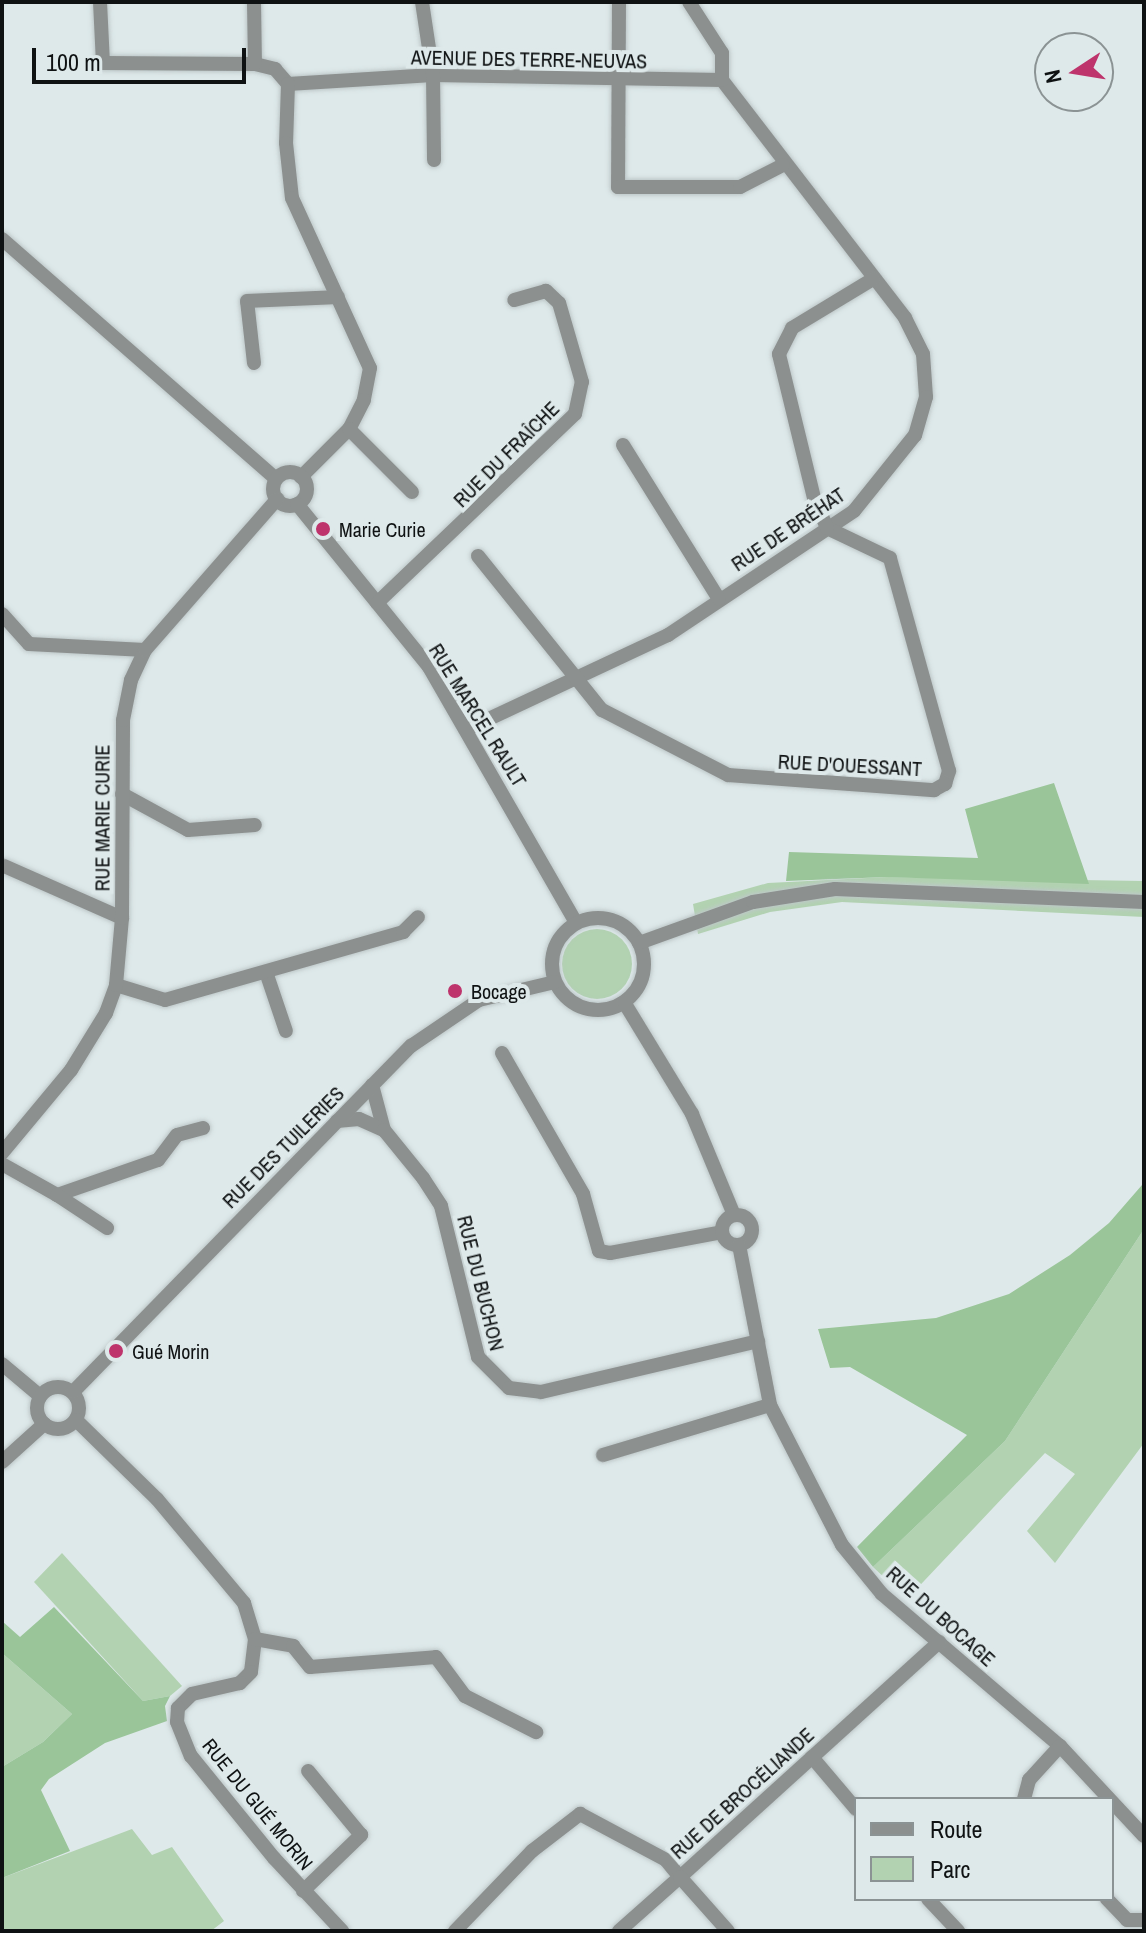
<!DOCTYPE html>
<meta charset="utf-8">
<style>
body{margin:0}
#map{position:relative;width:1146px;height:1933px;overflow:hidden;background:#dee9ea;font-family:"Archivo Narrow",sans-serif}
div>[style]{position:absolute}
.green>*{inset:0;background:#b2d2b1}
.round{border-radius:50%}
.forest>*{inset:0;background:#9ac599}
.roads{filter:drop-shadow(0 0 2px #bdc7c8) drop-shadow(0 0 2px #bdc7c8)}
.minor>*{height:14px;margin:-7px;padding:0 7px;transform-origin:7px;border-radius:7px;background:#8c908f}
.minor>.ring{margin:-7px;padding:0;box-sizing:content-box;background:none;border:14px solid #8c908f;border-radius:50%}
.dots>*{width:22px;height:22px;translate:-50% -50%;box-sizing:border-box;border:4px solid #dee9ea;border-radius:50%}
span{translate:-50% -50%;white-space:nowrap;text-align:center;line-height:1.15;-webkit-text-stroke:8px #dee9ea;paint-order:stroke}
.street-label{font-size:20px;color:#0f1213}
.poi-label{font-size:20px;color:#0f1213}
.left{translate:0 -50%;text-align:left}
.frame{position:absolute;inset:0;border:4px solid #0f1213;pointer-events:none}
.legend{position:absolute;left:854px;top:1797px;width:260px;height:104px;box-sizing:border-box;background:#dee9ea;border:2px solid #8b9394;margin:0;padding:10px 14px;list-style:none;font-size:24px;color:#0f1213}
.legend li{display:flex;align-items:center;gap:16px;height:40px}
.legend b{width:40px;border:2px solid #8b9394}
.north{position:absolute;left:1034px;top:32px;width:80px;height:80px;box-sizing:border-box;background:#dee9ea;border:2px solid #8b9394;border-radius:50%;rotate:258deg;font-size:22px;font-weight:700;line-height:32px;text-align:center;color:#0f1213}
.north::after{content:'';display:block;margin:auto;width:28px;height:36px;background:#be346c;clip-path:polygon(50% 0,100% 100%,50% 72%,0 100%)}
.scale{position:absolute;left:32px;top:48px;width:214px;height:36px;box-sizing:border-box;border:4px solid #0f1213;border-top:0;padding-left:10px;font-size:24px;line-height:28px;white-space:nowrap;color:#0f1213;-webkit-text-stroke:6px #dee9ea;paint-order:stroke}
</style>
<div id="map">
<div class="green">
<i style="clip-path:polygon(887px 877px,1144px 881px,1144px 917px,842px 902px,770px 912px,698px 934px,693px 904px,768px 883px)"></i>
<i class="round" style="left:562px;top:929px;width:70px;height:70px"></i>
<i style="clip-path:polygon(1144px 1229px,1144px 1443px,1055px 1563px,1027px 1531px,1075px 1474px,1045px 1453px,907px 1599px,873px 1567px,1005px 1441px)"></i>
<i style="clip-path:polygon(62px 1553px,182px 1686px,170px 1696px,143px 1701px,34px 1582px)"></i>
<i style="clip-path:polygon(2px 1653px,72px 1714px,43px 1742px,2px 1767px)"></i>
<i style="clip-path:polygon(132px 1829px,152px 1855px,172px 1847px,224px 1921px,211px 1931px,2px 1931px,2px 1878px)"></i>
</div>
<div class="forest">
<i style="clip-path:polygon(1054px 783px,1089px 884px,887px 877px,786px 881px,789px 852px,978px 858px,965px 809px)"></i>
<i style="clip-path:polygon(1142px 1185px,1144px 1229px,1005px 1441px,873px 1567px,857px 1547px,967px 1435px,850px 1367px,830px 1368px,818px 1329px,936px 1318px,1009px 1294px,1070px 1255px,1109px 1223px)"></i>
<i style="clip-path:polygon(54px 1607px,143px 1701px,170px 1696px,165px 1706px,167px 1721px,105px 1743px,49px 1779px,41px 1790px,70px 1851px,2px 1878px,2px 1767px,43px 1742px,72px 1714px,2px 1653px,2px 1621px,20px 1637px)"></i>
</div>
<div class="roads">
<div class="minor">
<i style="left:100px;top:2px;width:61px;rotate:87.2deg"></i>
<i style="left:103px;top:63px;width:152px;rotate:0.4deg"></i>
<i style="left:255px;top:64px;width:21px;rotate:14deg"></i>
<i style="left:275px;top:69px;width:20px;rotate:49deg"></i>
<i style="left:288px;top:84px;width:145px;rotate:-3.6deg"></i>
<i style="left:433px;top:75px;width:289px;rotate:1deg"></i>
<i style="left:722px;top:80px;width:300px;rotate:52.4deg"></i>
<i style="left:905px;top:318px;width:40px;rotate:63.4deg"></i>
<i style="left:923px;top:354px;width:43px;rotate:86deg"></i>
<i style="left:926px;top:397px;width:40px;rotate:106deg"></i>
<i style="left:915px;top:435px;width:97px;rotate:128.8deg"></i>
<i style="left:854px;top:511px;width:224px;rotate:146.3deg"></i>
<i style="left:668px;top:635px;width:222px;rotate:154.9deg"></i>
<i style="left:254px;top:2px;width:62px;rotate:89.1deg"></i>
<i style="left:422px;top:2px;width:74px;rotate:81.4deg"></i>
<i style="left:433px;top:75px;width:85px;rotate:89.3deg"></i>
<i style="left:619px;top:2px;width:185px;rotate:90.3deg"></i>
<i style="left:618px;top:187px;width:122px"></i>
<i style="left:740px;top:187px;width:48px;rotate:-27.1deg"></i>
<i style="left:689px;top:2px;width:61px;rotate:57.1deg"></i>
<i style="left:722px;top:53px;width:27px;rotate:90deg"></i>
<i style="left:288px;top:84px;width:59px;rotate:91.9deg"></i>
<i style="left:286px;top:143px;width:55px;rotate:83.8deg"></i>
<i style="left:292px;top:198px;width:187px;rotate:65.4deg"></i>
<i style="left:370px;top:368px;width:33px;rotate:101deg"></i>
<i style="left:364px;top:400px;width:33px;rotate:117deg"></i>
<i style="left:349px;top:429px;width:68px;rotate:135deg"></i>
<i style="left:2px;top:239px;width:364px;rotate:41.2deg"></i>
<i style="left:254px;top:363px;width:62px;rotate:-96.4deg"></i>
<i style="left:247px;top:301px;width:91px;rotate:-2.5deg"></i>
<i style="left:349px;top:429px;width:89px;rotate:45deg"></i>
<i style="left:623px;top:445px;width:181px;rotate:58.1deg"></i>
<i class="ring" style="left:273px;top:472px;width:20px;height:20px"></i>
<i style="left:297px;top:504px;width:210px;rotate:51deg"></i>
<i style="left:429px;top:667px;width:295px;rotate:60.1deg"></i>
<i style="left:478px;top:556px;width:198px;rotate:51.2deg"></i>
<i style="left:602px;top:710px;width:142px;rotate:27.3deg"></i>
<i style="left:728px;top:775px;width:207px;rotate:4.2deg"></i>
<i style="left:934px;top:790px;width:13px;rotate:-29deg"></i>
<i style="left:945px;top:784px;width:14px;rotate:-73deg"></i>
<i style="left:949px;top:771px;width:221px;rotate:-105.5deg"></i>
<i style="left:890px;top:558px;width:70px;rotate:-154.5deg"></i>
<i style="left:827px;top:528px;width:33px;rotate:-113deg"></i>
<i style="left:814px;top:498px;width:148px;rotate:-103.7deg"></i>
<i style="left:779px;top:354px;width:29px;rotate:-63deg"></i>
<i style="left:792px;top:328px;width:95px;rotate:-31.2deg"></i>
<i style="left:377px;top:603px;width:274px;rotate:-43.7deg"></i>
<i style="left:575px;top:414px;width:33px;rotate:-78deg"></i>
<i style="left:582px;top:382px;width:82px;rotate:-106.2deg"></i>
<i style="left:559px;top:303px;width:18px;rotate:-137deg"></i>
<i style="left:546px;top:291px;width:33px;rotate:164deg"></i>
<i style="left:2px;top:614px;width:40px;rotate:48deg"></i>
<i style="left:29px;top:644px;width:116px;rotate:3deg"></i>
<i style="left:122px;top:794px;width:75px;rotate:28.6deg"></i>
<i style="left:188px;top:830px;width:67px;rotate:-4.3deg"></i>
<i style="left:4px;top:866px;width:129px;rotate:23.8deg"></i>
<i class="ring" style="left:552px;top:918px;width:78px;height:78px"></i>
<i style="left:639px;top:943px;width:121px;rotate:-19.8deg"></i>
<i style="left:753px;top:902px;width:83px;rotate:-9deg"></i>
<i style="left:835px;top:889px;width:309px;rotate:2.4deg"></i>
<i style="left:267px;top:975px;width:59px;rotate:71.3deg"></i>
<i style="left:116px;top:985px;width:51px;rotate:17deg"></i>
<i style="left:165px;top:1000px;width:248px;rotate:-15.9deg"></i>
<i style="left:403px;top:932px;width:21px;rotate:-45deg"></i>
<i style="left:624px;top:1002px;width:131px;rotate:58.7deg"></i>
<i style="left:692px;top:1114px;width:109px;rotate:67.4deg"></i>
<i style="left:502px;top:1053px;width:163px;rotate:60.1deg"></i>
<i style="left:583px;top:1194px;width:59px;rotate:74.3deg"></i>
<i style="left:599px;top:1251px;width:11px;rotate:10deg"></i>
<i style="left:610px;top:1253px;width:114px;rotate:-10.6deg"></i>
<i style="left:372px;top:1085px;width:47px;rotate:75.1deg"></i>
<i style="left:337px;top:1121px;width:22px;rotate:-5deg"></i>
<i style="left:359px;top:1119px;width:27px;rotate:24deg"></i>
<i style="left:384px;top:1130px;width:62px;rotate:50.9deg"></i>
<i style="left:423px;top:1178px;width:33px;rotate:57deg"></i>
<i style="left:441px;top:1206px;width:155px;rotate:76.2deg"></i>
<i style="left:478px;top:1357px;width:44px;rotate:45deg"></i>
<i style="left:509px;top:1388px;width:32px;rotate:7deg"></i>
<i style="left:541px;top:1392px;width:223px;rotate:-13.2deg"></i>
<i style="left:2px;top:1153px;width:108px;rotate:-50.3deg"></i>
<i style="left:71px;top:1070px;width:67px;rotate:-58.4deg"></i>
<i style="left:106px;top:1013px;width:30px;rotate:-70deg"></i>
<i style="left:116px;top:985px;width:67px;rotate:-84.9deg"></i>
<i style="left:122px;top:918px;width:198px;rotate:-89.7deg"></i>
<i style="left:123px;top:720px;width:41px;rotate:-78.7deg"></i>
<i style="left:131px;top:680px;width:33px;rotate:-65deg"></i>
<i style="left:145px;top:650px;width:201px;rotate:-48.8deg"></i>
<i style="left:2px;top:1164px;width:63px;rotate:29.4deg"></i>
<i style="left:57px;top:1195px;width:107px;rotate:-19.1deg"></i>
<i style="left:158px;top:1160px;width:31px;rotate:-53deg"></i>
<i style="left:177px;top:1135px;width:27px;rotate:-15deg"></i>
<i style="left:57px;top:1195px;width:60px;rotate:33.4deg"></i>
<i class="ring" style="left:722px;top:1215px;width:16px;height:16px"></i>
<i style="left:739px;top:1245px;width:163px;rotate:79deg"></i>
<i style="left:770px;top:1405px;width:157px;rotate:62.8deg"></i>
<i style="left:842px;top:1545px;width:63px;rotate:50.8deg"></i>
<i style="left:882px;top:1594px;width:234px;rotate:40.5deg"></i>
<i style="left:1060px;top:1746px;width:123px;rotate:47deg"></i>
<i style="left:2px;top:1364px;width:50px;rotate:40.1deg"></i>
<i class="ring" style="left:37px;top:1387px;width:28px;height:28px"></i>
<i style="left:73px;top:1392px;width:484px;rotate:-45.7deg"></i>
<i style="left:411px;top:1046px;width:82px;rotate:-34.1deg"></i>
<i style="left:479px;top:1000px;width:78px;rotate:-13.3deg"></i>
<i style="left:76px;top:1420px;width:113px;rotate:44.3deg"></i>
<i style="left:157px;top:1499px;width:136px;rotate:50.1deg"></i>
<i style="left:244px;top:1603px;width:38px;rotate:73deg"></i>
<i style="left:255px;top:1639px;width:33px;rotate:97deg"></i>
<i style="left:251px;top:1672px;width:16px;rotate:135deg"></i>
<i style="left:240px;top:1683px;width:49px;rotate:167.1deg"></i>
<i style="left:192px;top:1694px;width:20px;rotate:135deg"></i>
<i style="left:178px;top:1708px;width:14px;rotate:94deg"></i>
<i style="left:177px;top:1722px;width:37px;rotate:68deg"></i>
<i style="left:191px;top:1756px;width:132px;rotate:50.9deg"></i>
<i style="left:274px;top:1858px;width:100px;rotate:47deg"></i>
<i style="left:603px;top:1455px;width:174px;rotate:-16.7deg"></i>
<i style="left:2px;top:1462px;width:57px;rotate:-42.1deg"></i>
<i style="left:255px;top:1639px;width:39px;rotate:10deg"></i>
<i style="left:293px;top:1646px;width:27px;rotate:51deg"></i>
<i style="left:310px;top:1667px;width:126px;rotate:-4.5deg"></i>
<i style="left:436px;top:1657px;width:49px;rotate:53.4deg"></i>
<i style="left:465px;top:1696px;width:80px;rotate:26.9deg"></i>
<i style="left:812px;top:1757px;width:68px;rotate:49.8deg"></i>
<i style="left:1024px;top:1799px;width:20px;rotate:-75deg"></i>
<i style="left:1029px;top:1780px;width:46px;rotate:-47.6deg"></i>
<i style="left:303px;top:1891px;width:81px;rotate:-44deg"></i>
<i style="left:361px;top:1835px;width:83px;rotate:-129.6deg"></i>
<i style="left:928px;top:1899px;width:44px;rotate:46.8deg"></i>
<i style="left:1107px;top:1899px;width:29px;rotate:46deg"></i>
<i style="left:1127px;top:1920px;width:17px"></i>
<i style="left:455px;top:1931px;width:111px;rotate:-46.1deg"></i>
<i style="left:532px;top:1851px;width:61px;rotate:-37.6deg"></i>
<i style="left:580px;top:1814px;width:98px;rotate:28.1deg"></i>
<i style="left:666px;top:1860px;width:22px;rotate:51deg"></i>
<i style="left:680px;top:1877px;width:350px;rotate:-42.2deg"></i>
<i style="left:619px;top:1931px;width:81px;rotate:-41.5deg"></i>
<i style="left:680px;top:1877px;width:72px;rotate:48.4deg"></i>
</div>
</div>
<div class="dots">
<i style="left:323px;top:529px;background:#be346c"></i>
<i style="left:455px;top:991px;background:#be346c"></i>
<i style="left:116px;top:1351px;background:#be346c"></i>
</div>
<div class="street-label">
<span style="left:529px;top:59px;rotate:1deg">AVENUE DES TERRE-NEUVAS</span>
<span style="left:506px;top:454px;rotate:-45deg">RUE DU FRAÎCHE</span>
<span style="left:788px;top:529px;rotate:-34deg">RUE DE BRÉHAT</span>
<span style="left:478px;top:715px;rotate:58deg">RUE MARCEL RAULT</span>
<span style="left:850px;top:765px;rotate:3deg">RUE D'OUESSANT</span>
<span style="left:102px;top:818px;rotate:-90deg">RUE MARIE CURIE</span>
<span style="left:283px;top:1147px;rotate:-45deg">RUE DES TUILERIES</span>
<span style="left:481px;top:1283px;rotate:76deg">RUE DU BUCHON</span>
<span style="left:941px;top:1616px;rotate:42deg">RUE DU BOCAGE</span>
<span style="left:742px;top:1793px;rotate:-42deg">RUE DE BROCÉLIANDE</span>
<span style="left:258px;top:1804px;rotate:51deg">RUE DU GUÉ MORIN</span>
</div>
<div class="poi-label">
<span class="left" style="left:339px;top:529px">Marie Curie</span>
<span class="left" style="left:471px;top:991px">Bocage</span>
<span class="left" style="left:132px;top:1351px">Gué Morin</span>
</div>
<div class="frame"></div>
<ul class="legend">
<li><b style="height:10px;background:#8c908f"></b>Route</li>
<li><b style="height:22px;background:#b2d2b1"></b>Parc</li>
</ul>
<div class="north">N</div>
<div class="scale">100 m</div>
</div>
